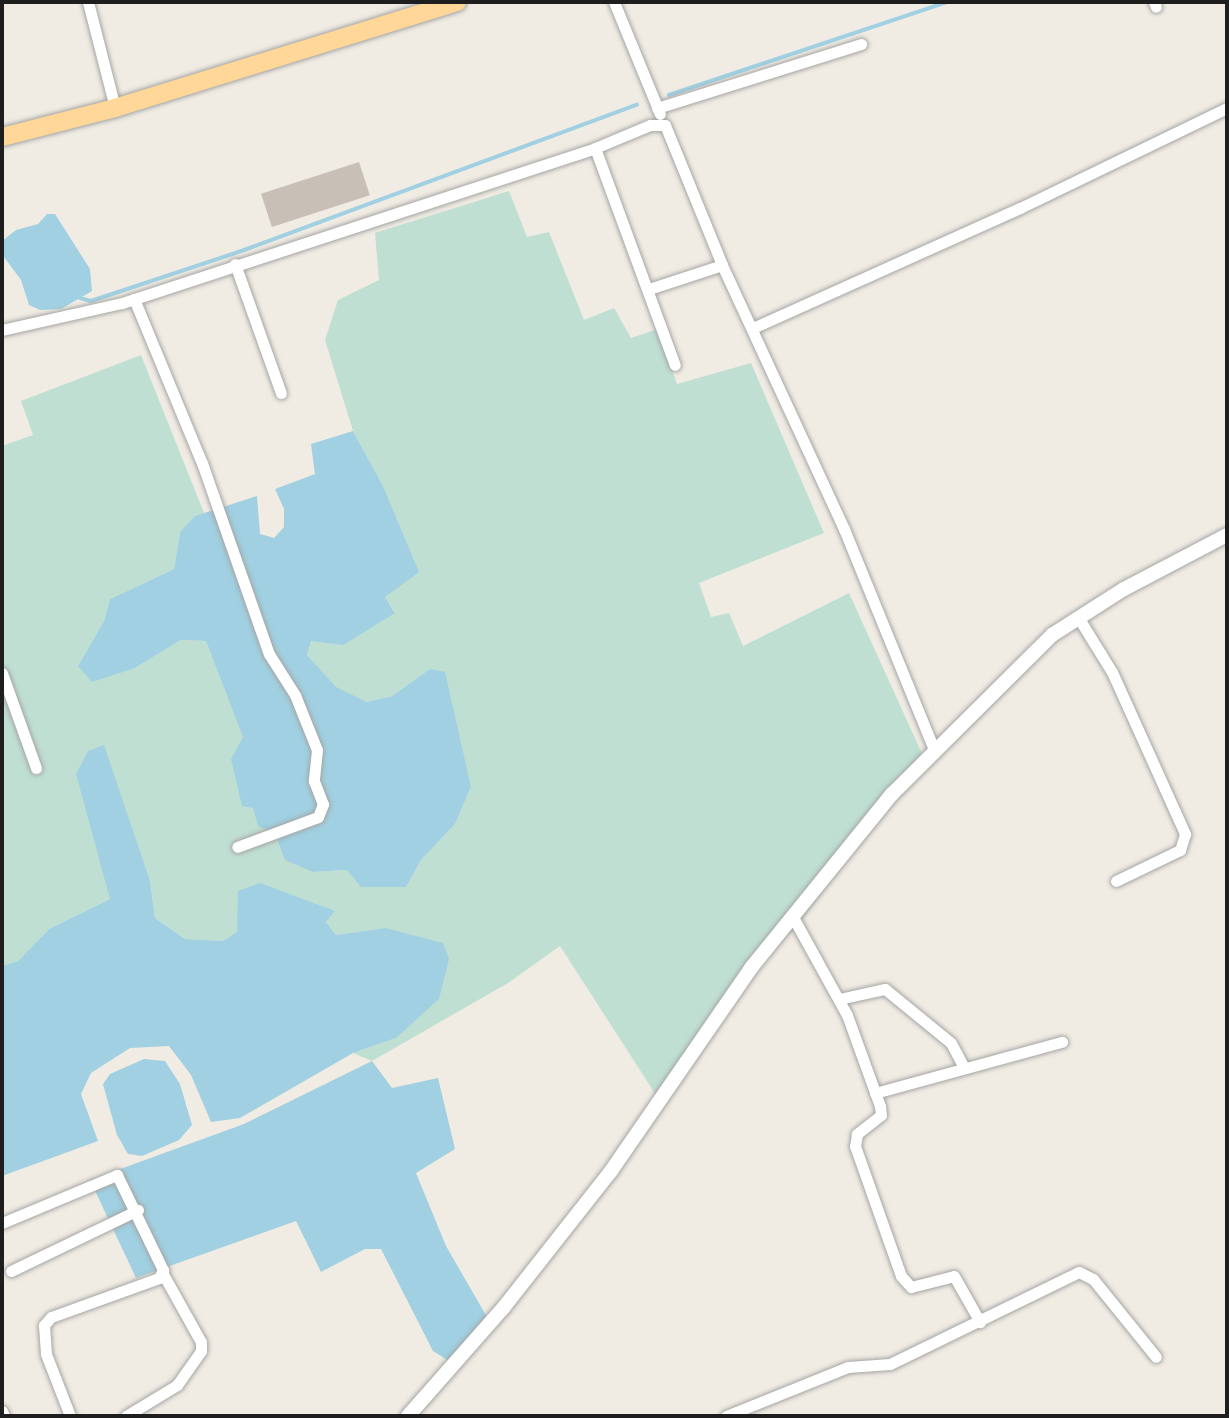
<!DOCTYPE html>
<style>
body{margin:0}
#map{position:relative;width:1229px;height:1418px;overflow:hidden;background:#f0ece3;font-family:"Archivo Narrow",sans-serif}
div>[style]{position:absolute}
.wetland>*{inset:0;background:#bfdfd2}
.water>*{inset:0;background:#a0d0e1}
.stream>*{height:4px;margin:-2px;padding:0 2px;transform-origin:2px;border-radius:2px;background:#a0d0e1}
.building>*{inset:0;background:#c8bfb6;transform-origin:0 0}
.roads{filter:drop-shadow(0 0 2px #a5a5a5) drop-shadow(0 0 2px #a5a5a5)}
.minor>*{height:11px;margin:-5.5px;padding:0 5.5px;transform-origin:5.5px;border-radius:5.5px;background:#fff}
.tertiary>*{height:14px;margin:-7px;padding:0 7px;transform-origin:7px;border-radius:7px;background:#fff}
.primary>*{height:18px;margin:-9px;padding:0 9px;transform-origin:9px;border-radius:9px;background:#ffd799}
span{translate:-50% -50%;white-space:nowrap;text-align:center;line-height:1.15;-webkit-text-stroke:6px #fff;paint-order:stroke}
.frame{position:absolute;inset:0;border:4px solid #1e1e1e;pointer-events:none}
</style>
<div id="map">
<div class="wetland">
<i style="clip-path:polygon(509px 191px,527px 237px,549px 232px,584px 320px,614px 308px,631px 338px,658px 329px,677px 384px,751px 363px,824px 533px,699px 583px,711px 617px,729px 613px,743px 646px,849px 593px,924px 758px,801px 921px,731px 997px,656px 1095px,560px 946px,508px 983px,372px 1061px,353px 1053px,396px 1038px,385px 928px,336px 935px,326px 922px,334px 911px,238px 891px,238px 932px,223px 941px,185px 939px,155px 918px,150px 881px,108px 883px,110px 899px,49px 929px,18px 961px,2px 966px,2px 446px,33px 435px,21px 401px,141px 355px,204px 513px,180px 532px,174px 569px,110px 599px,104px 621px,78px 666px,135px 668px,181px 640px,206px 641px,244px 738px,253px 808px,313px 872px,347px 870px,406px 887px,421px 860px,455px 824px,471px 787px,458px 734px,430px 669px,392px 696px,367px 702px,336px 688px,307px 655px,311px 641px,395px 612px,385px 597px,382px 484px,353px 431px,325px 340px,338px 300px,379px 280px,375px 233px)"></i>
</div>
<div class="water">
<i style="clip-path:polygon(47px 214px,55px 214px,90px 269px,92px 291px,61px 309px,40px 310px,29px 305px,21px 280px,4px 257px,2px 241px,16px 230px,38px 224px)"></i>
<i style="clip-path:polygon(353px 431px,382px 484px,419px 572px,385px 597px,395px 613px,343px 645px,311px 641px,307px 655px,336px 687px,367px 702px,392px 696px,430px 669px,445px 672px,471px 787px,455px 824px,421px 860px,406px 887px,361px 887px,347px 870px,313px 872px,285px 860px,275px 834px,258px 826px,253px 808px,242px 806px,231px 759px,243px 737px,206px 641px,181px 640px,135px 668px,92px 682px,78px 666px,104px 621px,110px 599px,174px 569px,180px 532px,195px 516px,257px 496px,260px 534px,274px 538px,284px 527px,284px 509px,275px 489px,315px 474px,311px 444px)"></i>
<i style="clip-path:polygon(104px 745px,150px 881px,155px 918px,185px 939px,223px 941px,237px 932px,238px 891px,260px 883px,335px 911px,326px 922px,336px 935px,385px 928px,443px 943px,449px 959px,439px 999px,396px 1038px,353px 1053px,240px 1118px,211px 1122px,191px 1075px,169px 1046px,130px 1048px,91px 1073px,81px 1094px,98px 1141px,2px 1176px,2px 966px,18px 961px,49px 929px,110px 899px,76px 774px,88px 751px)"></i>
<i style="clip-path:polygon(144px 1059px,165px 1061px,180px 1084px,192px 1125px,179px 1140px,142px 1156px,128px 1154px,117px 1135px,103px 1084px,110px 1074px)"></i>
<i style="clip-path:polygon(372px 1061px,392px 1088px,438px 1078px,455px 1149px,416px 1173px,446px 1246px,491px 1324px,452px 1363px,433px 1351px,381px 1249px,365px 1249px,321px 1272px,296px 1221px,136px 1278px,90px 1180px,244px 1124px)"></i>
</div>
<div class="stream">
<i style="left:669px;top:95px;width:293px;rotate:-18.5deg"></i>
<i style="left:80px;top:298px;width:11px;rotate:15deg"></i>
<i style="left:91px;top:301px;width:161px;rotate:-18.4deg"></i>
<i style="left:244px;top:250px;width:419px;rotate:-20.3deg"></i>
</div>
<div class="building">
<i style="left:359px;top:162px;width:35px;height:103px;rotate:72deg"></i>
</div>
<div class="roads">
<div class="minor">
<i style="left:88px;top:2px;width:109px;rotate:75.7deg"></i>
<i style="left:614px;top:2px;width:121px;rotate:67.7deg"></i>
<i style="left:1154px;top:2px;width:5px;rotate:68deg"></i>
<i style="left:657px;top:108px;width:214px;rotate:-17.4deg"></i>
<i style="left:595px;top:148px;width:231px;rotate:69.8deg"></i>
<i style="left:235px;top:264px;width:137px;rotate:70.4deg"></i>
<i style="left:649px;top:289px;width:77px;rotate:-18.2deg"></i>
<i style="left:134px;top:299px;width:178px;rotate:67.5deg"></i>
<i style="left:202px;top:463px;width:202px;rotate:70.7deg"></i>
<i style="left:269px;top:654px;width:49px;rotate:57.6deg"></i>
<i style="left:295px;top:695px;width:59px;rotate:68.2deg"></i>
<i style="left:317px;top:750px;width:31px;rotate:96deg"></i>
<i style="left:314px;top:781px;width:25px;rotate:69deg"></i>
<i style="left:323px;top:804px;width:14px;rotate:111deg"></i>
<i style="left:318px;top:817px;width:86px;rotate:159.7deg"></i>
<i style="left:755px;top:327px;width:290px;rotate:-24.2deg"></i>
<i style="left:1020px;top:208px;width:230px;rotate:-25.8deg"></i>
<i style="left:2px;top:330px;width:123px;rotate:-12.7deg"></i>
<i style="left:122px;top:303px;width:498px;rotate:-18.1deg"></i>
<i style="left:595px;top:148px;width:60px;rotate:-22.7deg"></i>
<i style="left:650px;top:125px;width:15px"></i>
<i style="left:665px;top:125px;width:151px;rotate:67.8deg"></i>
<i style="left:722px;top:265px;width:291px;rotate:65.2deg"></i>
<i style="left:844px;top:529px;width:239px;rotate:67.8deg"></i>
<i style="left:1078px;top:617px;width:65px;rotate:58.3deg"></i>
<i style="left:1112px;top:672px;width:178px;rotate:65.7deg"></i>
<i style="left:1185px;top:834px;width:17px;rotate:107deg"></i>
<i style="left:1180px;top:850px;width:71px;rotate:154.2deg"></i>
<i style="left:2px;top:673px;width:101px;rotate:70.3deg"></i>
<i style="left:794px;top:919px;width:110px;rotate:61.1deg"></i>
<i style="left:847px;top:1015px;width:97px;rotate:70.1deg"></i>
<i style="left:880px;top:1106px;width:9px;rotate:84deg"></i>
<i style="left:881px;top:1115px;width:31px;rotate:142deg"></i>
<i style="left:857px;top:1134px;width:12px;rotate:99deg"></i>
<i style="left:855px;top:1146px;width:138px;rotate:70.5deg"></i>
<i style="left:901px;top:1276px;width:15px;rotate:48deg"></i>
<i style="left:911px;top:1287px;width:44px;rotate:-14.3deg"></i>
<i style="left:954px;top:1276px;width:53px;rotate:60.5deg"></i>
<i style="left:839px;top:999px;width:47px;rotate:-12.3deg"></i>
<i style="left:885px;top:989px;width:85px;rotate:39.3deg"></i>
<i style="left:951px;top:1043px;width:27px;rotate:62deg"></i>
<i style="left:875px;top:1093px;width:194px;rotate:-15.3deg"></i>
<i style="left:2px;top:1223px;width:125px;rotate:-22.7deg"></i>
<i style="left:117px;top:1175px;width:106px;rotate:64.2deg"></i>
<i style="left:163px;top:1270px;width:9px;rotate:117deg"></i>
<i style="left:159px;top:1278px;width:115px;rotate:160.1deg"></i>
<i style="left:51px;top:1317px;width:11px;rotate:131deg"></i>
<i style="left:44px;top:1325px;width:29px;rotate:86deg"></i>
<i style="left:46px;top:1354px;width:66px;rotate:68.8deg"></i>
<i style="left:11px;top:1271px;width:141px;rotate:-25.7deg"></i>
<i style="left:2px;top:1411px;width:5px;rotate:68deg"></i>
<i style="left:126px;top:1416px;width:60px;rotate:-31.3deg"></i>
<i style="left:177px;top:1385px;width:42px;rotate:-54.8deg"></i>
<i style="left:201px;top:1351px;width:9px;rotate:-90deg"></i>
<i style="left:201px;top:1342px;width:78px;rotate:-119.2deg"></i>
<i style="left:726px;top:1416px;width:131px;rotate:-21.9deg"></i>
<i style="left:848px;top:1367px;width:42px;rotate:-4.1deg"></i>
<i style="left:890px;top:1364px;width:210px;rotate:-26deg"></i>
<i style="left:1079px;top:1272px;width:16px;rotate:27deg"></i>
<i style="left:1093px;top:1279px;width:100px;rotate:51.1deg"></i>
</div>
<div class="tertiary">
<i style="left:408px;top:1416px;width:145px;rotate:-48.6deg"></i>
<i style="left:504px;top:1307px;width:173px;rotate:-51.8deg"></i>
<i style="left:611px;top:1171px;width:247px;rotate:-55.4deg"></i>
<i style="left:751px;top:968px;width:224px;rotate:-51deg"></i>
<i style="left:892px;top:794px;width:226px;rotate:-44.8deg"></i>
<i style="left:1052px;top:635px;width:85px;rotate:-32.6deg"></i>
<i style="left:1124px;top:589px;width:116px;rotate:-27.7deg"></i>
</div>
<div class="primary">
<i style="left:2px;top:137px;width:117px;rotate:-14.4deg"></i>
<i style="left:115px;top:108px;width:358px;rotate:-17.2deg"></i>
</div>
</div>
<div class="frame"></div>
</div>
